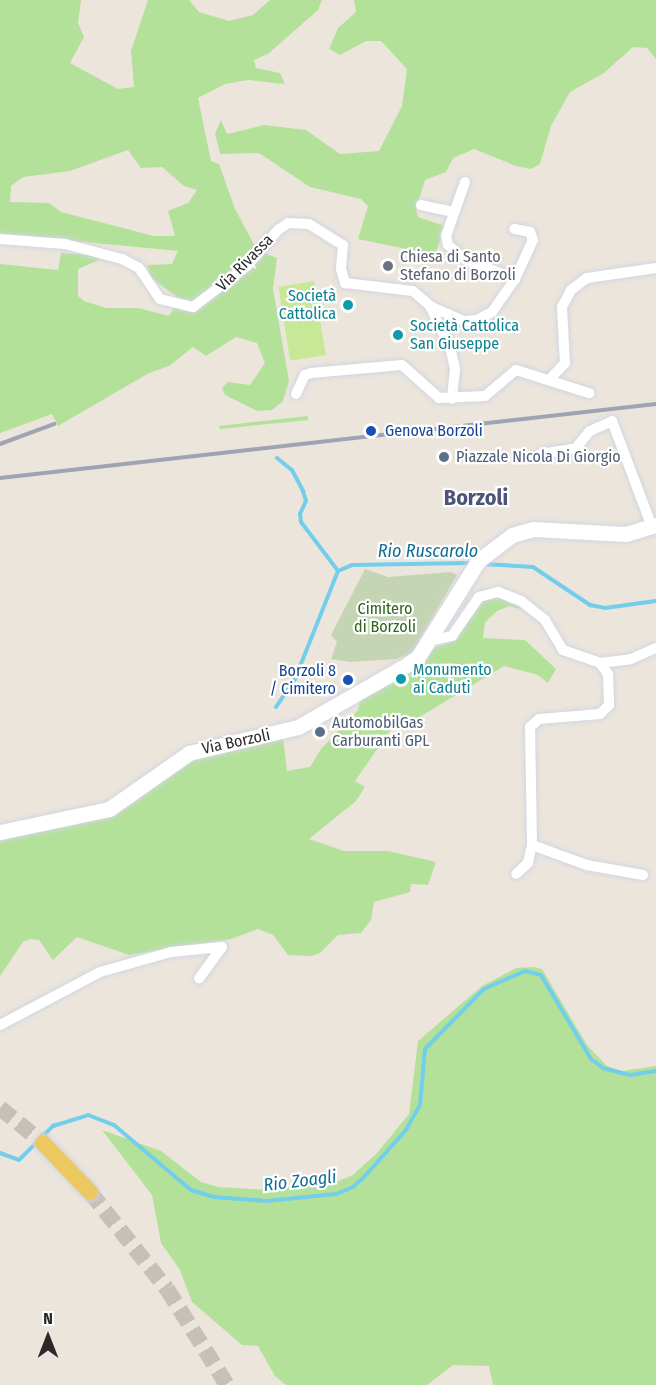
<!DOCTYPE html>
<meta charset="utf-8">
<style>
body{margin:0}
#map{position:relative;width:656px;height:1385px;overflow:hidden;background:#ece5dc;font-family:"Fira Sans Condensed",sans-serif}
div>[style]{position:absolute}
.green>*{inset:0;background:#b4e19a}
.cemetery>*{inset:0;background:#c5d5b4}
.pitch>*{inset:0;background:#c7e896;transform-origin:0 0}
.stream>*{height:4px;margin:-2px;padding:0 2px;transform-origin:2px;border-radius:2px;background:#72ceeb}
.primary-tunnel>*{height:16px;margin-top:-8px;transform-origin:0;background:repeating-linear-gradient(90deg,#c5c0b8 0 16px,transparent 0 24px)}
.roads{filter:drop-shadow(0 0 2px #d2d5e2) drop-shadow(0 0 2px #d2d5e2)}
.street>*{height:10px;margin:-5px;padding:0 5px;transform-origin:5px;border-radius:5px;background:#fff}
.secondary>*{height:15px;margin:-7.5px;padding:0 7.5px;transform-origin:7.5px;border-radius:7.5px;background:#fff}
.primary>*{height:16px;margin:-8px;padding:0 8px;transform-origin:8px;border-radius:8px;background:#ecc860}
.rail>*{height:4px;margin:-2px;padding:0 2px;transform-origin:2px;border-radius:2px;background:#9fa3b4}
.dots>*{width:16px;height:16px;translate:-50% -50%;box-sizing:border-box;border:3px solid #fff;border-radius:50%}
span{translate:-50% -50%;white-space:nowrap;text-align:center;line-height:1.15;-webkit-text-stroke:4.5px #fff;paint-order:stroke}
.worship-label{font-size:16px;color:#5b616d}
.left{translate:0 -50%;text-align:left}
.street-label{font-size:16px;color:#2a2a2a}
.culture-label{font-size:16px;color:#0d838f}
.right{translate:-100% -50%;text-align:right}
.transit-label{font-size:16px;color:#164399}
.service-label{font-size:16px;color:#4e5e75}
.park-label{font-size:16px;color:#2d651c}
.water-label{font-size:18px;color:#116c97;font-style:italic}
.district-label{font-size:22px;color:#4c5579;font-weight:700}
.north{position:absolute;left:18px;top:1307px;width:60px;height:60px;-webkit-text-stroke:4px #fff;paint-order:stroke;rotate:0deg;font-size:16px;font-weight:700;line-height:24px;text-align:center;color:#2a2a2a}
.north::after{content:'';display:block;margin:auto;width:21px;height:27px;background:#2a2a2a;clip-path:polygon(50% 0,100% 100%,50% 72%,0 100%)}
</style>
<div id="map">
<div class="green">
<i style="clip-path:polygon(evenodd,0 0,81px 0,78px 23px,84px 37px,70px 63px,118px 89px,134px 87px,131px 51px,148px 0,189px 0,199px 12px,229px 21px,253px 15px,270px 0,322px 0,318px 10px,268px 54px,254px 60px,256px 68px,280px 73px,285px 84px,248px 80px,225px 84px,198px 98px,211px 161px,219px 164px,235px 209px,257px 250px,277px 258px,273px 289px,289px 381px,283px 401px,272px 410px,257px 411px,225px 395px,222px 388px,228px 382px,250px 385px,265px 363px,257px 343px,236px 337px,206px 356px,193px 347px,169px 366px,149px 373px,58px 426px,52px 414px,0 433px,0 264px,58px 270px,61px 253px,93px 255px,99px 260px,78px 269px,78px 296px,84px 301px,106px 308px,138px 308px,169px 316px,177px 303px,176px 296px,151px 278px,147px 265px,172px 264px,178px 251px,0 234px,0 0,128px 150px,141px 168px,162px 167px,184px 186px,197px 190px,188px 203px,168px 211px,175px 236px,154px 236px,61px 212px,49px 203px,10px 202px,11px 186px,23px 177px,70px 171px,128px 150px)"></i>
<i style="clip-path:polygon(354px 0,656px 0,656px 59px,647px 48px,633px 47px,604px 73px,570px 92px,551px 126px,540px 164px,531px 169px,516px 166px,474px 149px,453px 158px,446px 172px,425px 180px,416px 209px,418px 217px,445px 226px,435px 255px,358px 239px,368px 206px,361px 199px,310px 187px,259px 153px,220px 154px,215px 133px,221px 120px,227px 134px,264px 125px,306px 130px,340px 154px,379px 151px,402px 106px,407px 69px,381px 41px,366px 41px,340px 55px,329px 49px,338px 28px,356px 12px)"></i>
<i style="clip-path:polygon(308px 416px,308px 420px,220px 429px,219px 426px)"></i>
<i style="clip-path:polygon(495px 596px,527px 611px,509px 606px,497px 611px,485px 622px,483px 638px,525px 640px,556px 669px,548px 683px,538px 675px,504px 666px,413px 721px,396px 722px,355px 781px,365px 787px,356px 801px,309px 839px,344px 851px,388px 851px,436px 862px,428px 885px,411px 884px,410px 892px,374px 902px,371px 920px,361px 933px,338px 935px,320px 953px,312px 956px,288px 955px,273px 935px,258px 929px,231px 939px,129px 955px,77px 937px,53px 960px,39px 940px,30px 939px,23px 942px,0 976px,0 841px,113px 816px,135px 802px,171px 770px,192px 759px,283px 738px,287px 771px,310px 767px,321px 749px,358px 710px,361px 697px,430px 649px,451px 642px,484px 599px)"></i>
<i style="clip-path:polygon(533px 967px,542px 969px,587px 1045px,607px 1066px,622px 1071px,656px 1066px,656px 1385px,493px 1385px,489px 1366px,453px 1365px,427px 1385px,286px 1385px,275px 1376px,258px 1346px,242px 1345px,192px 1302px,180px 1270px,161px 1243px,152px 1195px,102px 1130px,161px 1151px,201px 1182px,218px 1187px,269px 1190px,336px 1182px,353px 1175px,377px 1153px,409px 1114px,418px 1041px,482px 986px,516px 968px)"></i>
</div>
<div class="cemetery">
<i style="clip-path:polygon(365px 569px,388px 577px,451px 572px,457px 575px,412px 653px,397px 659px,350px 662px,331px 659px,337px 642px,331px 635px)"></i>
</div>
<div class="pitch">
<i style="left:314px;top:281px;width:75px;height:36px;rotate:81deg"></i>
</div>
<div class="stream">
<i style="left:277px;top:458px;width:19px;rotate:39deg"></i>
<i style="left:292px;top:470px;width:24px;rotate:62deg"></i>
<i style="left:303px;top:491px;width:10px;rotate:73deg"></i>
<i style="left:306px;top:501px;width:14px;rotate:115deg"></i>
<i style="left:300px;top:514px;width:8px;rotate:83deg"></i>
<i style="left:301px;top:522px;width:61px;rotate:52.9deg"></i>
<i style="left:484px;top:564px;width:49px;rotate:3.5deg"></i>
<i style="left:533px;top:567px;width:69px;rotate:33.7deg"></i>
<i style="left:590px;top:605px;width:15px;rotate:11deg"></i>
<i style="left:605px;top:608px;width:51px;rotate:-7.8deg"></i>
<i style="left:276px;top:707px;width:34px;rotate:-56deg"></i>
<i style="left:295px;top:679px;width:116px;rotate:-68.3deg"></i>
<i style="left:338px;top:571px;width:15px;rotate:-23deg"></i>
<i style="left:352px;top:565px;width:118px;rotate:-1deg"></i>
<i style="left:42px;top:1137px;width:16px;rotate:-45deg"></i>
<i style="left:53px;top:1126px;width:37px;rotate:-17deg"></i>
<i style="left:88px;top:1115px;width:28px;rotate:21deg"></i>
<i style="left:114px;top:1125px;width:101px;rotate:40.2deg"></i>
<i style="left:191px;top:1190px;width:24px;rotate:17deg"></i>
<i style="left:214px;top:1197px;width:53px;rotate:4.3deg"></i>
<i style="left:267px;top:1201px;width:69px;rotate:-5.8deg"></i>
<i style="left:336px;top:1194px;width:18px;rotate:-22deg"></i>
<i style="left:353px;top:1187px;width:15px;rotate:-42deg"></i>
<i style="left:364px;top:1177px;width:63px;rotate:-48.2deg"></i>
<i style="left:406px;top:1130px;width:29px;rotate:-61deg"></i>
<i style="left:420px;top:1105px;width:56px;rotate:-84.9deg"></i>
<i style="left:425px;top:1049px;width:84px;rotate:-45.5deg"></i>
<i style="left:484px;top:989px;width:45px;rotate:-23.7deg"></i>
<i style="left:525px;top:971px;width:16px;rotate:14deg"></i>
<i style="left:541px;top:975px;width:98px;rotate:59.2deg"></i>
<i style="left:591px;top:1059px;width:15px;rotate:37deg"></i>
<i style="left:603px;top:1068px;width:28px;rotate:15deg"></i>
<i style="left:630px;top:1075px;width:26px;rotate:-9deg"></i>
<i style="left:0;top:1153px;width:20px;rotate:20deg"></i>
<i style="left:19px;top:1160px;width:25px;rotate:-45deg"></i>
</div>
<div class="primary-tunnel">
<i style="left:0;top:1108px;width:55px;rotate:39.1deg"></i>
<i style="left:90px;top:1192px;width:124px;rotate:51.6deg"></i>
<i style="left:167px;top:1289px;width:113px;rotate:58deg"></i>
</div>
<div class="roads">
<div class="street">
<i style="left:465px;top:182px;width:57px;rotate:109.4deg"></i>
<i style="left:446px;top:236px;width:9px;rotate:77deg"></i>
<i style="left:448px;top:245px;width:23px;rotate:40deg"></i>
<i style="left:466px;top:260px;width:53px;rotate:21.2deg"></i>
<i style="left:421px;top:205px;width:34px;rotate:12deg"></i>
<i style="left:0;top:239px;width:65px;rotate:4.4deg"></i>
<i style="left:65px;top:244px;width:59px;rotate:14.7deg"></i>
<i style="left:122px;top:259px;width:19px;rotate:28deg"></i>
<i style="left:139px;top:268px;width:37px;rotate:56deg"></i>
<i style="left:160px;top:299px;width:34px;rotate:14deg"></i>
<i style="left:193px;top:307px;width:68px;rotate:-37.2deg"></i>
<i style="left:247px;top:266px;width:48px;rotate:-49.3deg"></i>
<i style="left:278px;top:230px;width:12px;rotate:-35deg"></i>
<i style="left:288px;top:223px;width:21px;rotate:3deg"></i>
<i style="left:309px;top:224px;width:40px;rotate:32deg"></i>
<i style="left:343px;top:245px;width:24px;rotate:95deg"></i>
<i style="left:341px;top:269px;width:15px;rotate:74deg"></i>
<i style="left:345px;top:283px;width:68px;rotate:6.7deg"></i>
<i style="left:413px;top:291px;width:23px;rotate:41deg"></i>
<i style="left:430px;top:306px;width:46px;rotate:64deg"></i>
<i style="left:450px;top:347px;width:23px;rotate:77deg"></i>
<i style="left:455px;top:369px;width:30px;rotate:96deg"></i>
<i style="left:430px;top:306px;width:37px;rotate:24deg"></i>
<i style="left:464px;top:321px;width:13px;rotate:-4deg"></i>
<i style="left:477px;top:320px;width:17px;rotate:-28deg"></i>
<i style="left:492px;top:312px;width:40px;rotate:-55.1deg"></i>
<i style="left:515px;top:279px;width:43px;rotate:-65.2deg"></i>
<i style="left:533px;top:240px;width:9px;rotate:-111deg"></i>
<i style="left:530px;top:232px;width:16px;rotate:-169deg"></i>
<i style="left:550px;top:379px;width:22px;rotate:-47deg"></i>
<i style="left:565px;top:363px;width:56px;rotate:-93.1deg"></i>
<i style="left:562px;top:307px;width:19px;rotate:-62deg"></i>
<i style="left:571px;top:290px;width:20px;rotate:-37deg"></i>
<i style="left:587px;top:278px;width:70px;rotate:-8.2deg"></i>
<i style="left:296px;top:394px;width:21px;rotate:-65deg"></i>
<i style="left:305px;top:375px;width:6px;rotate:-18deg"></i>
<i style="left:311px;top:373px;width:91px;rotate:-5deg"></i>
<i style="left:402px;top:365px;width:50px;rotate:41.7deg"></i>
<i style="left:439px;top:398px;width:46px;rotate:-2.5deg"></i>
<i style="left:485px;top:396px;width:40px;rotate:-40deg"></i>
<i style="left:516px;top:370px;width:77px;rotate:17.5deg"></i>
<i style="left:540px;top:454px;width:36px;rotate:-9deg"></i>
<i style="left:576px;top:448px;width:22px;rotate:-51deg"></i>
<i style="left:590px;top:431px;width:24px;rotate:-24deg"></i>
<i style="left:612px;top:421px;width:113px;rotate:69.3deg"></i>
<i style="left:428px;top:641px;width:25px;rotate:-12deg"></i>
<i style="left:452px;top:636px;width:47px;rotate:-55.3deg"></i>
<i style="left:479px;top:597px;width:20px;rotate:-15deg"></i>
<i style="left:498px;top:592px;width:25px;rotate:21deg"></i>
<i style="left:521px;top:601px;width:31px;rotate:38deg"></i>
<i style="left:545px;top:620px;width:35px;rotate:59deg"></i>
<i style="left:563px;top:650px;width:39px;rotate:19deg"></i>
<i style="left:600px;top:663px;width:14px;rotate:54deg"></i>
<i style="left:608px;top:674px;width:31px;rotate:88deg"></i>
<i style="left:609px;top:705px;width:13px;rotate:135deg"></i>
<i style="left:600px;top:714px;width:61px;rotate:175.3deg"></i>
<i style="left:539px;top:719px;width:12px;rotate:138deg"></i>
<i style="left:530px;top:727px;width:118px;rotate:89deg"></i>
<i style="left:532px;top:845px;width:18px;rotate:103deg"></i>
<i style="left:528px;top:863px;width:16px;rotate:137deg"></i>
<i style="left:600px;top:663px;width:31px;rotate:-7deg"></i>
<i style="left:631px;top:659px;width:27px;rotate:-24deg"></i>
<i style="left:532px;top:845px;width:59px;rotate:20deg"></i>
<i style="left:587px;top:865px;width:57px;rotate:10.1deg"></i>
<i style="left:0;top:1025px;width:113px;rotate:-27.9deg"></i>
<i style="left:100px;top:972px;width:74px;rotate:-15.7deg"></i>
<i style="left:171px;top:952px;width:51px;rotate:-5.6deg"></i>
<i style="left:222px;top:947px;width:39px;rotate:126deg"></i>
</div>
<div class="secondary">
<i style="left:0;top:832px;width:111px;rotate:-11.9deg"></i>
<i style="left:109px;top:809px;width:98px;rotate:-35deg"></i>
<i style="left:189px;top:753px;width:112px;rotate:-13.4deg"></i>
<i style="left:298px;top:727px;width:127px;rotate:-29.8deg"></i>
<i style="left:408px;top:664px;width:12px;rotate:-35deg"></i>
<i style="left:418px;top:657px;width:113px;rotate:-58deg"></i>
<i style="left:478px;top:561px;width:43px;rotate:-37.4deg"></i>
<i style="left:512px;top:535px;width:22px;rotate:-16deg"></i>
<i style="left:533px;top:529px;width:93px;rotate:3.1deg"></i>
<i style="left:626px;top:534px;width:31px;rotate:-17deg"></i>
</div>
<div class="primary">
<i style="left:43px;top:1143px;width:68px;rotate:46.2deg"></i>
</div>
</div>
<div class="rail">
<i style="left:0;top:444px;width:58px;rotate:-20.3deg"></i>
<i style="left:0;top:478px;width:660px;rotate:-6.44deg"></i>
</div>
<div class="dots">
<i style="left:388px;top:266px;background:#6b7280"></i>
<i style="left:348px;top:305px;background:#0f9aa8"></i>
<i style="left:398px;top:335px;background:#0f9aa8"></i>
<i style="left:371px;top:431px;background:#1a4fb4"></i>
<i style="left:444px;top:457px;background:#5c6f8a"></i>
<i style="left:401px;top:679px;background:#0f9aa8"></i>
<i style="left:348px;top:680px;background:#1a4fb4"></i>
<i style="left:320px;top:732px;background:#5c6f8a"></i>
</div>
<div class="worship-label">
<span class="left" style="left:400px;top:266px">Chiesa di Santo<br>Stefano di Borzoli</span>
</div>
<div class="street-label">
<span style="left:245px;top:263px;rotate:-45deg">Via Rivassa</span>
<span style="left:236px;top:742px;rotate:-12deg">Via Borzoli</span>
</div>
<div class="culture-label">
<span class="right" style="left:336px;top:305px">Società<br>Cattolica</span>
<span class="left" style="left:410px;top:335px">Società Cattolica<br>San Giuseppe</span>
<span class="left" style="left:413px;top:679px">Monumento<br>ai Caduti</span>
</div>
<div class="transit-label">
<span class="left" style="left:385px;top:431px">Genova Borzoli</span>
<span class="right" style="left:336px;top:680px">Borzoli 8<br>/ Cimitero</span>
</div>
<div class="service-label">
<span class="left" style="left:456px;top:457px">Piazzale Nicola Di Giorgio</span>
<span class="left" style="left:332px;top:732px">AutomobilGas<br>Carburanti GPL</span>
</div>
<div class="park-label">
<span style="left:385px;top:618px">Cimitero<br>di Borzoli</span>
</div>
<div class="water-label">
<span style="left:428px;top:551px">Rio Ruscarolo</span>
<span style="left:300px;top:1181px;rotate:-7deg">Rio Zoagli</span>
</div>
<div class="district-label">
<span style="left:476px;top:498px">Borzoli</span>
</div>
<div class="north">N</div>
</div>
